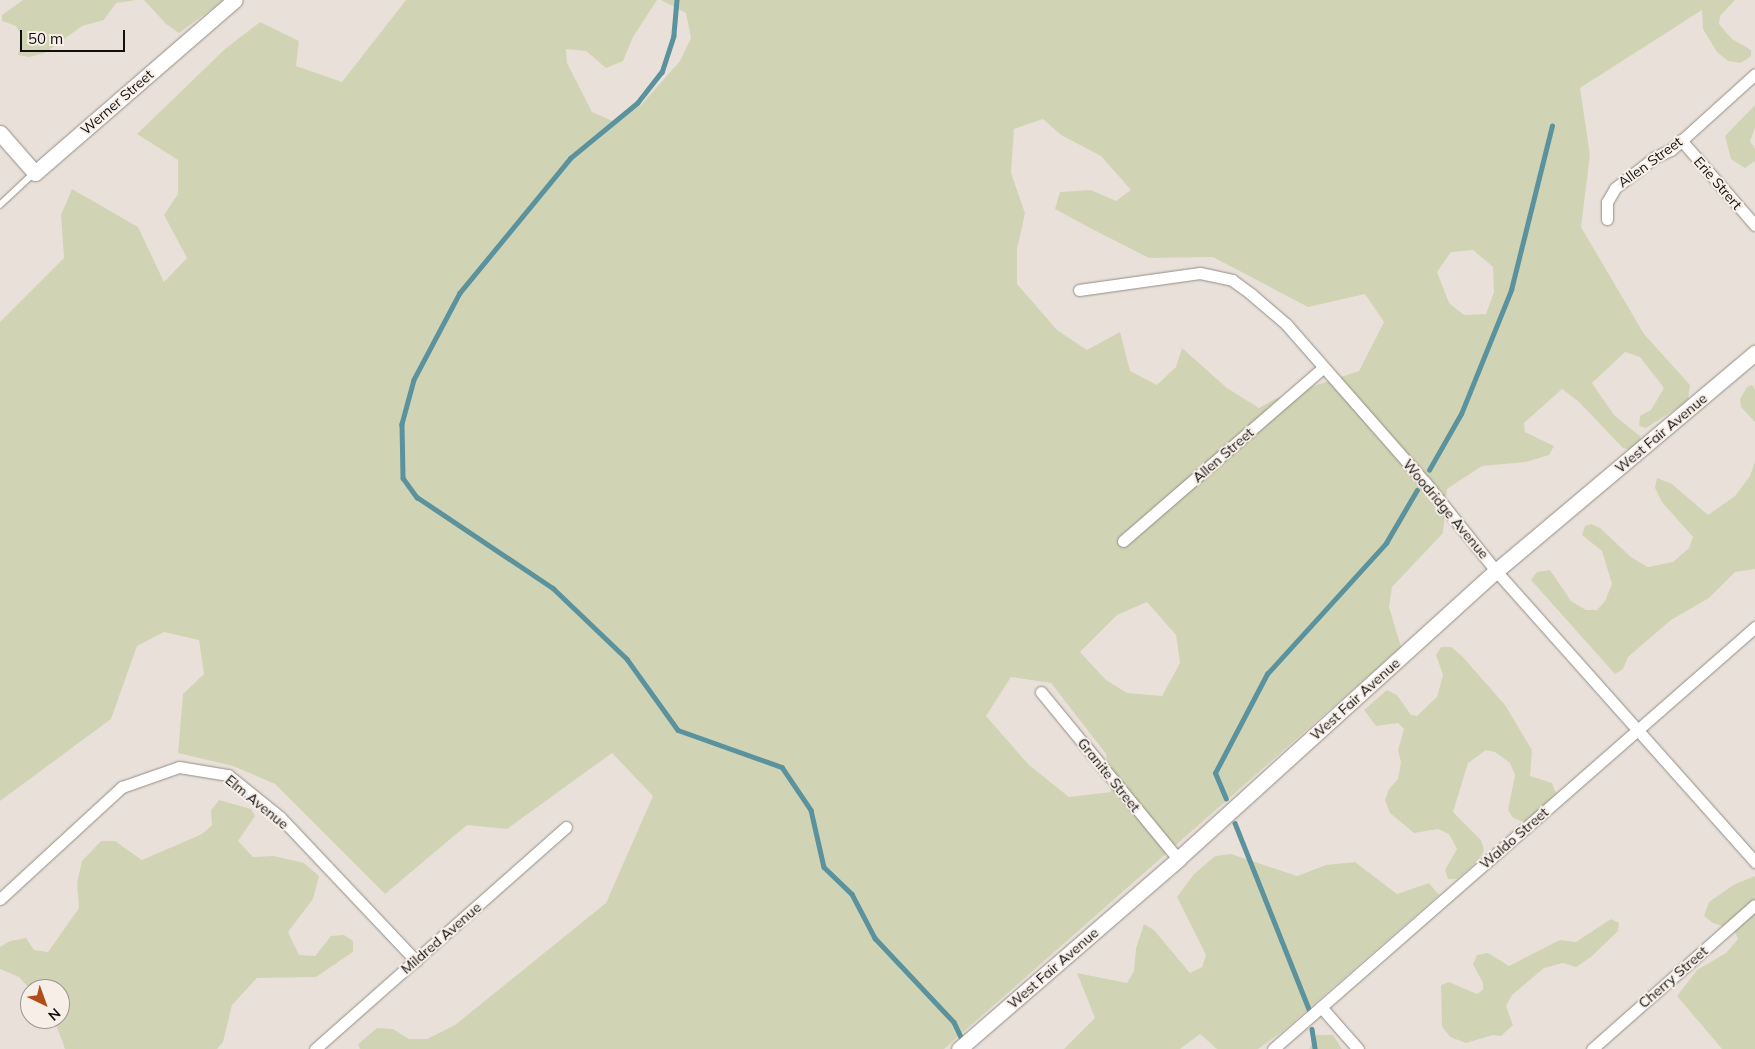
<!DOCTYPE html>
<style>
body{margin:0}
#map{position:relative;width:1755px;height:1049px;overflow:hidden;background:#e9e1d9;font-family:Mulish,sans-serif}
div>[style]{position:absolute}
.green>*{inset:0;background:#d1d4b4}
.stream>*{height:4.5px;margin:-2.25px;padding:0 2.25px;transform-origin:2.25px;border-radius:2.25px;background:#5a929d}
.roads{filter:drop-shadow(0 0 1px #938c85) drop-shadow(0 0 1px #938c85)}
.service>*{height:5.5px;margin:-2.75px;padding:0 2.75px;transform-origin:2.75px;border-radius:2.75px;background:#fff}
.minor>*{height:11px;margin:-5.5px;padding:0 5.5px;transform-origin:5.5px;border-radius:5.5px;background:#fff}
.tertiary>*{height:15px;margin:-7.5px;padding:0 7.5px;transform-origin:7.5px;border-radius:7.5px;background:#fff}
span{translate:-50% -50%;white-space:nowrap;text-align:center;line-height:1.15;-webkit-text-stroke:4px #f6eee7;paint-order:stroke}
.street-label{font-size:14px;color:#120f0d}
.north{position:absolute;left:20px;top:979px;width:50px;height:50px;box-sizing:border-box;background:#f6eee7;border:1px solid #9b9590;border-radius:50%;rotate:138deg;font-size:14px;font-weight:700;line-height:20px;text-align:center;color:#120f0d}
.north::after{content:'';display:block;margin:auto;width:18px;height:22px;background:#b14d18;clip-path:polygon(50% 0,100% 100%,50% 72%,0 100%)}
.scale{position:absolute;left:20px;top:30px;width:105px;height:22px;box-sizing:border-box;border:2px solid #120f0d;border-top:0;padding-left:6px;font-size:15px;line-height:18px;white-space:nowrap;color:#120f0d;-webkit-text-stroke:4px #f6eee7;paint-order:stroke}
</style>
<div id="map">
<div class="green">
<i style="clip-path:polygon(23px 0,137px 0,116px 3px,104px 20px,82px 26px,45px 53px,29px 57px,18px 55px,22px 36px,16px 26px,2px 21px,2px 15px)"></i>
<i style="clip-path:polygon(144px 0,224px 0,179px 33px,166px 24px)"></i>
<i style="clip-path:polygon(evenodd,406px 0,657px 0,633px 37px,623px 61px,606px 68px,586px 51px,566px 49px,567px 63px,592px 112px,615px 122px,641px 105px,680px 61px,691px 38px,686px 13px,661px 0,1735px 0,1720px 16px,1719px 24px,1732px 39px,1751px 50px,1751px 56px,1741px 63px,1728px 61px,1717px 52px,1703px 29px,1702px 10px,1580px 88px,1590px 155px,1581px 227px,1644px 334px,1690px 385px,1688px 401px,1646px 428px,1639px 426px,1640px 416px,1651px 410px,1664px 388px,1640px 357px,1625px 352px,1592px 383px,1614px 415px,1640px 436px,1641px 444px,1631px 450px,1623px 448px,1578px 401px,1562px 389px,1524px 423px,1525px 432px,1554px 446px,1549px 455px,1526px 462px,1482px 466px,1447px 489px,1443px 533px,1392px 587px,1389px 607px,1401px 647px,944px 1049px,360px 1049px,358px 1044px,377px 1028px,393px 1029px,409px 1039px,427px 1039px,455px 1025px,606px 903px,653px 796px,612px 753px,507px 829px,467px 825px,385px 894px,275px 784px,233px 766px,178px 753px,183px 694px,204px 674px,199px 640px,164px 632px,137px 646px,111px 719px,0 801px,0 322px,64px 258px,61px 215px,72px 189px,138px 227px,164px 282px,187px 258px,164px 215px,178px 194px,178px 160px,137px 134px,225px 49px,260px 22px,299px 41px,296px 66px,342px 82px,406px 0,1043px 119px,1061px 135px,1101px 156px,1131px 190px,1116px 201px,1091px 190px,1060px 192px,1055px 209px,1090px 228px,1149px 258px,1213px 257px,1308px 307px,1365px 294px,1384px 322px,1359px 371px,1275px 399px,1259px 408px,1227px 388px,1182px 348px,1176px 367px,1157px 385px,1130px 371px,1120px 332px,1087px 350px,1057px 330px,1017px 284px,1017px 250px,1025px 213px,1011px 173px,1014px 129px,1043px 119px,406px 0,1473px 250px,1493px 267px,1494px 292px,1486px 314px,1464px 315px,1449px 303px,1437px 272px,1451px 252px,1473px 250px,406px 0,1147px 602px,1176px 635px,1180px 663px,1162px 696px,1127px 693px,1106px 680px,1080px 652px,1117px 615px,1147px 602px,406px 0,1011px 677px,1051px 683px,1106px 754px,1111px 792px,1069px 797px,1029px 765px,986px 716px,1011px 677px)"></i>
<i style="clip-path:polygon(1755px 105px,1755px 128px,1750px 141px,1755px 149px,1755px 161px,1745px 168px,1731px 159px,1725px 136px)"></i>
<i style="clip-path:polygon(1752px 385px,1755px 389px,1755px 422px,1741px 407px,1740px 399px,1747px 387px)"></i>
<i style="clip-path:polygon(1755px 461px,1755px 569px,1735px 572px,1709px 598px,1671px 620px,1628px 657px,1623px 669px,1615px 674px,1531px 580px,1537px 572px,1550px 570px,1571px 601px,1586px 610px,1597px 610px,1605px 601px,1612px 584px,1602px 551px,1582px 535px,1585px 526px,1591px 524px,1600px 528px,1631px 557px,1648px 567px,1673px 562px,1689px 548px,1693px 537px,1662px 502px,1655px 488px,1657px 478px,1672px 484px,1708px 515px,1735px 496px,1750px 476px)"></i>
<i style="clip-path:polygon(1441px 647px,1451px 647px,1462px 656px,1505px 705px,1532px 750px,1530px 776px,1552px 783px,1556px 793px,1537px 813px,1524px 822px,1513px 818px,1508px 810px,1515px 775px,1510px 763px,1495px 752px,1486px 750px,1468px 763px,1453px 812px,1481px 840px,1484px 850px,1479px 860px,1457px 879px,1448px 879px,1445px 870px,1457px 849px,1449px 834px,1438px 829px,1414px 833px,1390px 813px,1385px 800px,1389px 789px,1398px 779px,1401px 762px,1398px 750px,1404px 729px,1398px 723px,1376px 726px,1364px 710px,1387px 690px,1397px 695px,1411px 715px,1417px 716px,1437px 697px,1443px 675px,1436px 655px)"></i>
<i style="clip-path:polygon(219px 800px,251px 809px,255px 816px,238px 841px,253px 857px,274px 856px,304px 863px,319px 876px,313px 899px,288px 932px,299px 955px,315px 956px,331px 936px,344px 935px,353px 941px,353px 952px,316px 977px,257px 978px,232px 1005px,223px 1042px,217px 1049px,65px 1049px,54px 1019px,60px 1019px,60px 989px,30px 989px,19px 977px,0 969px,0 947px,10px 941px,26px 938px,34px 950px,48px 952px,79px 908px,77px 883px,82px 861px,101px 841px,115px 841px,142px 860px,202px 834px,212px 825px,211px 810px)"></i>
<i style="clip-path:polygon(1231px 854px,1297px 876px,1326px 865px,1355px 862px,1397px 894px,1429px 883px,1439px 895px,1283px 1031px,1258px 1049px,1217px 1049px,1200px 1034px,1180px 1049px,1064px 1049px,1095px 1018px,1077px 973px,1127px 983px,1134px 971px,1136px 948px,1144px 924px,1154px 930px,1190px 973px,1202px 967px,1206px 955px,1177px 897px,1194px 874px,1215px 856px)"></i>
<i style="clip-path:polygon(1755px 876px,1755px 1049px,1722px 1049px,1677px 996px,1697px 970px,1726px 953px,1738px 939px,1734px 930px,1713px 923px,1704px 916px,1709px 902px,1735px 884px)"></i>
<i style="clip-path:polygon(1611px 919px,1619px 923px,1618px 931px,1591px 957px,1576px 967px,1563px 963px,1544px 968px,1512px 995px,1506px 1006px,1513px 1025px,1501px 1036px,1493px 1035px,1466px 1043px,1450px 1037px,1442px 1026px,1441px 985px,1449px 982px,1477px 994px,1483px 990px,1483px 983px,1473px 964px,1477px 955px,1488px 953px,1509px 966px,1560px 940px,1576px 942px)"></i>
<i style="clip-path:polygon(1316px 1035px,1333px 1035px,1342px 1049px,1309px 1049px)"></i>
</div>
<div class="stream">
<i style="left:677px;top:0;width:36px;rotate:95deg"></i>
<i style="left:674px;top:36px;width:38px;rotate:108deg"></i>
<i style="left:662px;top:72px;width:39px;rotate:128deg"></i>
<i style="left:638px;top:103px;width:87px;rotate:140.6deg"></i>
<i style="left:571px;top:158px;width:175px;rotate:129.4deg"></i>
<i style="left:460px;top:293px;width:98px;rotate:117.9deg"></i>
<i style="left:414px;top:380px;width:46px;rotate:105.3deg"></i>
<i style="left:402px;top:424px;width:54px;rotate:88.9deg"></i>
<i style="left:403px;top:478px;width:24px;rotate:54deg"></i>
<i style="left:417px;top:497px;width:164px;rotate:33.8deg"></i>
<i style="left:553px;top:588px;width:103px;rotate:43.8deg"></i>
<i style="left:627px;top:659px;width:87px;rotate:54.3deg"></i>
<i style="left:678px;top:730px;width:110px;rotate:19.6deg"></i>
<i style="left:782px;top:767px;width:52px;rotate:56deg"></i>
<i style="left:811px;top:810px;width:58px;rotate:77.2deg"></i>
<i style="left:824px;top:867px;width:39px;rotate:44deg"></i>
<i style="left:852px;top:894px;width:50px;rotate:62.4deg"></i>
<i style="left:875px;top:938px;width:115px;rotate:46.8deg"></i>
<i style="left:954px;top:1022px;width:21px;rotate:65deg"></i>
<i style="left:1429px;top:470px;width:64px;rotate:-60.3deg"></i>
<i style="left:1461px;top:414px;width:134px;rotate:-68deg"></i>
<i style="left:1511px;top:290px;width:169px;rotate:-76deg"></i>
<i style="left:1226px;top:799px;width:28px;rotate:-113deg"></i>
<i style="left:1215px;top:773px;width:112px;rotate:-62.3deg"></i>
<i style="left:1267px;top:674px;width:177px;rotate:-47.7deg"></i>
<i style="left:1386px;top:543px;width:61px;rotate:-59.7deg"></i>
<i style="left:1235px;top:823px;width:202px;rotate:68.3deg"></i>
<i style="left:1312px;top:1029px;width:20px;rotate:81deg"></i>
</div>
<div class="roads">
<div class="service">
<i style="left:0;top:205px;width:45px;rotate:-43.2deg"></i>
</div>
<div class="minor">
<i style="left:1681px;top:140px;width:113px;rotate:49deg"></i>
<i style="left:1607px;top:219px;width:17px;rotate:-90deg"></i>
<i style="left:1607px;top:202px;width:16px;rotate:-60deg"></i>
<i style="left:1615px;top:188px;width:51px;rotate:-37.8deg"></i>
<i style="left:1655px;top:157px;width:17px;rotate:-24deg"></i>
<i style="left:1671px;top:150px;width:113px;rotate:-42.1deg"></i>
<i style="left:1079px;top:290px;width:122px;rotate:-8deg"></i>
<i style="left:1200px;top:273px;width:33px;rotate:12deg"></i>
<i style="left:1232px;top:280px;width:24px;rotate:36deg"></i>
<i style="left:1251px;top:294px;width:46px;rotate:40.6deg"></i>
<i style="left:1286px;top:324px;width:210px;rotate:48.7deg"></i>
<i style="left:1425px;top:482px;width:114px;rotate:51.4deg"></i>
<i style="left:1496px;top:571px;width:390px;rotate:48.3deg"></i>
<i style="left:1123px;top:541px;width:264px;rotate:-40.9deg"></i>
<i style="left:1041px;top:692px;width:216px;rotate:50.6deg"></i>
<i style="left:0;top:899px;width:166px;rotate:-42.6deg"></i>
<i style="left:122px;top:787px;width:60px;rotate:-19.3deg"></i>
<i style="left:179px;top:767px;width:50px;rotate:9.3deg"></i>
<i style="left:228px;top:775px;width:67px;rotate:38.9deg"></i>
<i style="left:280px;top:817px;width:198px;rotate:46.6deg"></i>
<i style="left:1321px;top:1007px;width:56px;rotate:48.6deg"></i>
<i style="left:315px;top:1049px;width:335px;rotate:-41.5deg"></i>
<i style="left:1273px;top:1049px;width:641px;rotate:-41.2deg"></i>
<i style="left:1592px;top:1049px;width:217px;rotate:-41.5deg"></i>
</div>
<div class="tertiary">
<i style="left:0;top:133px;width:53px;rotate:48.8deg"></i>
<i style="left:35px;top:173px;width:264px;rotate:-40.9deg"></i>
<i style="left:959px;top:1049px;width:290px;rotate:-40.9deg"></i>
<i style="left:1178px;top:859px;width:429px;rotate:-42.2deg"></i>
<i style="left:1496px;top:571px;width:339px;rotate:-40.1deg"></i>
</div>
</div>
<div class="street-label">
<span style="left:117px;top:102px;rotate:-41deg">Werner Street</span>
<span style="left:1650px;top:162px;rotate:-36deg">Allen Street</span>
<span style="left:1718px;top:183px;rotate:49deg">Erie Strert</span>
<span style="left:1661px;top:433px;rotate:-40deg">West Fair Avenue</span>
<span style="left:1223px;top:455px;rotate:-41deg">Allen Street</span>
<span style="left:1446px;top:509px;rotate:50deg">Woodridge Avenue</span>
<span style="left:1355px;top:699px;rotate:-42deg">West Fair Avenue</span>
<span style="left:1109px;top:775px;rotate:51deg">Granite Street</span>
<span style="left:257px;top:802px;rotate:39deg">Elm Avenue</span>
<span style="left:1514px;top:838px;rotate:-41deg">Waldo Street</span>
<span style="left:441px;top:938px;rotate:-41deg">Mildred Avenue</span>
<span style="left:1053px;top:968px;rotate:-41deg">West Fair Avenue</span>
<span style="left:1673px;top:977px;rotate:-41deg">Cherry Street</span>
</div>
<div class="north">N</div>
<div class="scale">50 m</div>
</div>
